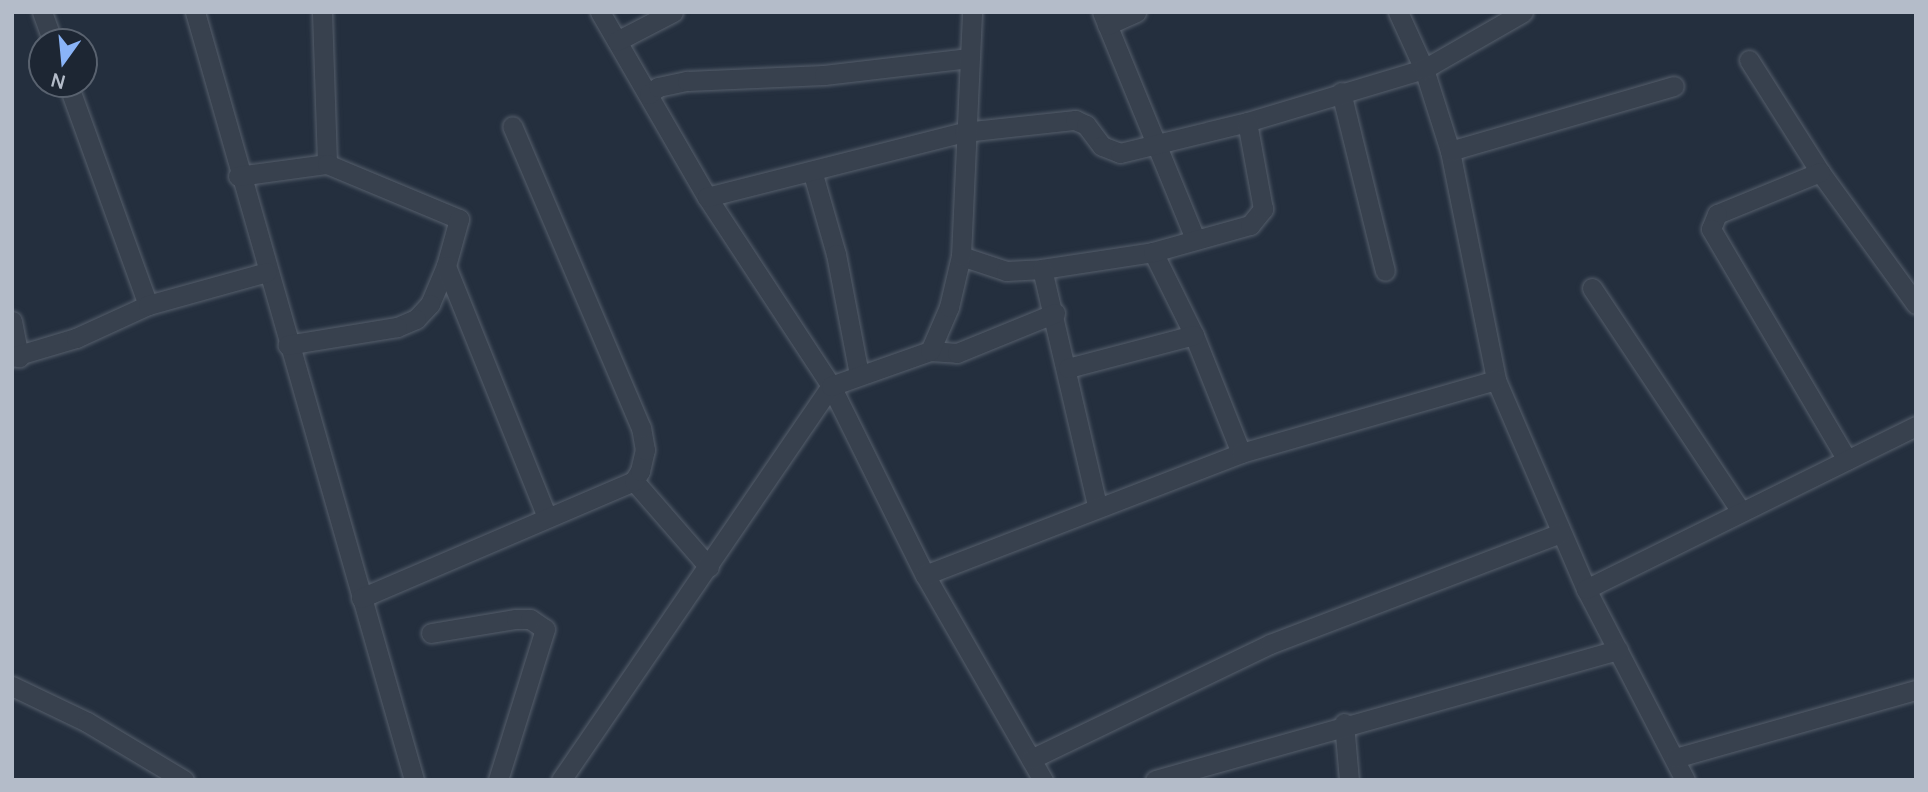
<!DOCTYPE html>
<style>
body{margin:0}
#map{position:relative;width:1928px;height:792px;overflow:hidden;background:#242f3e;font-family:Manrope,sans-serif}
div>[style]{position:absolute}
.roads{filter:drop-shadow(0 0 2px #565f6c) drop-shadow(0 0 2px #565f6c)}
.minor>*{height:19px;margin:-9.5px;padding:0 9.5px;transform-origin:9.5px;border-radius:9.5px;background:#38414e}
span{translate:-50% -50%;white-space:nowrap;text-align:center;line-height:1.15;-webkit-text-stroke:6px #1d2633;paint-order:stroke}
.frame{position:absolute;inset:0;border:14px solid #b4bcc9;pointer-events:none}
.north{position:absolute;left:28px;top:28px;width:70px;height:70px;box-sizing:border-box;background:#1d2633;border:2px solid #59626f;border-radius:50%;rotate:195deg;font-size:19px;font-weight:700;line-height:28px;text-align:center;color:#b4bcc9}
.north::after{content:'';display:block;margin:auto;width:24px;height:32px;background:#8ab4f8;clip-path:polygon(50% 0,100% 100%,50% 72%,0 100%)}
</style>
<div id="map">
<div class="roads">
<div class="minor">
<i style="left:42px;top:12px;width:32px;rotate:70deg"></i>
<i style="left:195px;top:12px;width:799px;rotate:74.08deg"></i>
<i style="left:322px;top:12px;width:152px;rotate:88.1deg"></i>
<i style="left:600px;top:12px;width:214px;rotate:60deg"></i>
<i style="left:707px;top:197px;width:226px;rotate:56.7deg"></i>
<i style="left:831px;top:386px;width:211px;rotate:63.6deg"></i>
<i style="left:925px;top:575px;width:237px;rotate:60.1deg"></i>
<i style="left:1102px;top:12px;width:245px;rotate:67.7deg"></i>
<i style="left:1398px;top:12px;width:63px;rotate:65.5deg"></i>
<i style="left:1424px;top:69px;width:86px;rotate:72.4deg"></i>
<i style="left:1450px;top:151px;width:234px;rotate:78.6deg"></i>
<i style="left:1496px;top:380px;width:228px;rotate:66.7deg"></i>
<i style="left:1586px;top:589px;width:215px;rotate:62.6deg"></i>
<i style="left:1107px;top:25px;width:32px;rotate:-24deg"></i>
<i style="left:617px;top:41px;width:63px;rotate:-27.4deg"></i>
<i style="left:1749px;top:60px;width:133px;rotate:57.6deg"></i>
<i style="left:1820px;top:172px;width:163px;rotate:54deg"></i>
<i style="left:68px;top:84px;width:235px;rotate:70.1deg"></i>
<i style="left:1341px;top:92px;width:184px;rotate:76.2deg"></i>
<i style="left:649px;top:94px;width:11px;rotate:-38deg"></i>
<i style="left:658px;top:87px;width:30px;rotate:-12deg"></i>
<i style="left:687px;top:81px;width:137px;rotate:-2.5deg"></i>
<i style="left:824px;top:75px;width:146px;rotate:-6.7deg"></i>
<i style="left:1450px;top:151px;width:233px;rotate:-16.2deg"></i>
<i style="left:1820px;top:172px;width:111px;rotate:157.8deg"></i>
<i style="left:1717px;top:214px;width:16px;rotate:112deg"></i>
<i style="left:1711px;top:229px;width:268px;rotate:59.5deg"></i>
<i style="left:813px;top:174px;width:83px;rotate:74deg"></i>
<i style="left:836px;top:254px;width:123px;rotate:79.2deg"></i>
<i style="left:238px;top:176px;width:90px;rotate:-7.7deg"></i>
<i style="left:327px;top:164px;width:143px;rotate:22.6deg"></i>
<i style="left:459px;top:219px;width:49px;rotate:105.5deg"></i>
<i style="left:446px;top:266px;width:41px;rotate:112.8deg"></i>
<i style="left:430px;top:304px;width:21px;rotate:133deg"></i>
<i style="left:416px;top:319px;width:21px;rotate:157deg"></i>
<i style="left:397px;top:327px;width:111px;rotate:170.7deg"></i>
<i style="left:707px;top:197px;width:265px;rotate:-14.2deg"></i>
<i style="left:964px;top:132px;width:112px;rotate:-6.2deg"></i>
<i style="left:1075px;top:120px;width:12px;rotate:24deg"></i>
<i style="left:1086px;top:125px;width:26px;rotate:53deg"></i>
<i style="left:1102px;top:146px;width:19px;rotate:21deg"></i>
<i style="left:1120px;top:153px;width:131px;rotate:-13.7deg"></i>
<i style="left:1247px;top:122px;width:185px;rotate:-16.7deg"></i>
<i style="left:1424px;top:69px;width:114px;rotate:-29.9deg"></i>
<i style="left:1153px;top:252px;width:93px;rotate:63.7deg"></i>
<i style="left:1194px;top:335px;width:127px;rotate:68.3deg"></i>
<i style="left:961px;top:256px;width:47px;rotate:18.4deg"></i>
<i style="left:1006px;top:271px;width:36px;rotate:-3deg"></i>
<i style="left:1042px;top:269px;width:112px;rotate:-8.7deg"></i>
<i style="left:1153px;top:252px;width:101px;rotate:-15.6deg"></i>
<i style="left:1250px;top:225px;width:21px;rotate:-51deg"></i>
<i style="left:1263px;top:209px;width:88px;rotate:-100.4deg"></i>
<i style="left:446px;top:266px;width:271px;rotate:68.1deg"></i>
<i style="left:1042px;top:269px;width:242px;rotate:76.9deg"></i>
<i style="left:1592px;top:288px;width:268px;rotate:56.3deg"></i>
<i style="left:12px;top:321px;width:37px;rotate:79deg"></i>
<i style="left:930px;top:351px;width:27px;rotate:4deg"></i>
<i style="left:957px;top:353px;width:106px;rotate:-22.2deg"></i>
<i style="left:12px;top:357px;width:67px;rotate:-16.5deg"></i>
<i style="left:76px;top:338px;width:79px;rotate:-24.6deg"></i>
<i style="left:148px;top:305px;width:123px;rotate:-15.5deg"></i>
<i style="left:1068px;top:368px;width:130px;rotate:-14.7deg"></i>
<i style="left:634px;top:481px;width:114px;rotate:48.9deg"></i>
<i style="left:925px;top:575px;width:339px;rotate:-21.1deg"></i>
<i style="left:1241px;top:453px;width:265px;rotate:-16deg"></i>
<i style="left:1586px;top:589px;width:368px;rotate:-26.3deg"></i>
<i style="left:361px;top:598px;width:297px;rotate:-23.2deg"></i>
<i style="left:634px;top:481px;width:12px;rotate:-59deg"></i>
<i style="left:640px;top:471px;width:22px;rotate:-77deg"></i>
<i style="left:645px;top:450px;width:22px;rotate:-100deg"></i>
<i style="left:641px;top:428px;width:328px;rotate:-113.1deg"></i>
<i style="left:431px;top:633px;width:86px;rotate:-9.4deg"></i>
<i style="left:516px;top:619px;width:14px"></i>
<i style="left:530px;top:619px;width:18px;rotate:34deg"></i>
<i style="left:545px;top:629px;width:158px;rotate:107.3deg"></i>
<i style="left:12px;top:686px;width:83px;rotate:25.6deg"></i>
<i style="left:87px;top:722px;width:113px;rotate:30.9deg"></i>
<i style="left:1344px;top:723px;width:57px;rotate:85deg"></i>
<i style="left:1675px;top:758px;width:250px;rotate:-15.8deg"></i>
<i style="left:1031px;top:759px;width:265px;rotate:-25.7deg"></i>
<i style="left:1270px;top:644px;width:311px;rotate:-20.9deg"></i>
<i style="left:561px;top:780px;width:478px;rotate:-55.6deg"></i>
<i style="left:831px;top:386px;width:105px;rotate:-19.5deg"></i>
<i style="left:930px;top:351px;width:48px;rotate:-66.6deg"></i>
<i style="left:949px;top:307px;width:52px;rotate:-76.8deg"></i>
<i style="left:961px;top:256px;width:244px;rotate:-87.4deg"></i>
<i style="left:1155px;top:780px;width:481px;rotate:-15.7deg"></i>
</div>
</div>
<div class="frame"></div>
<div class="north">N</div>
</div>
